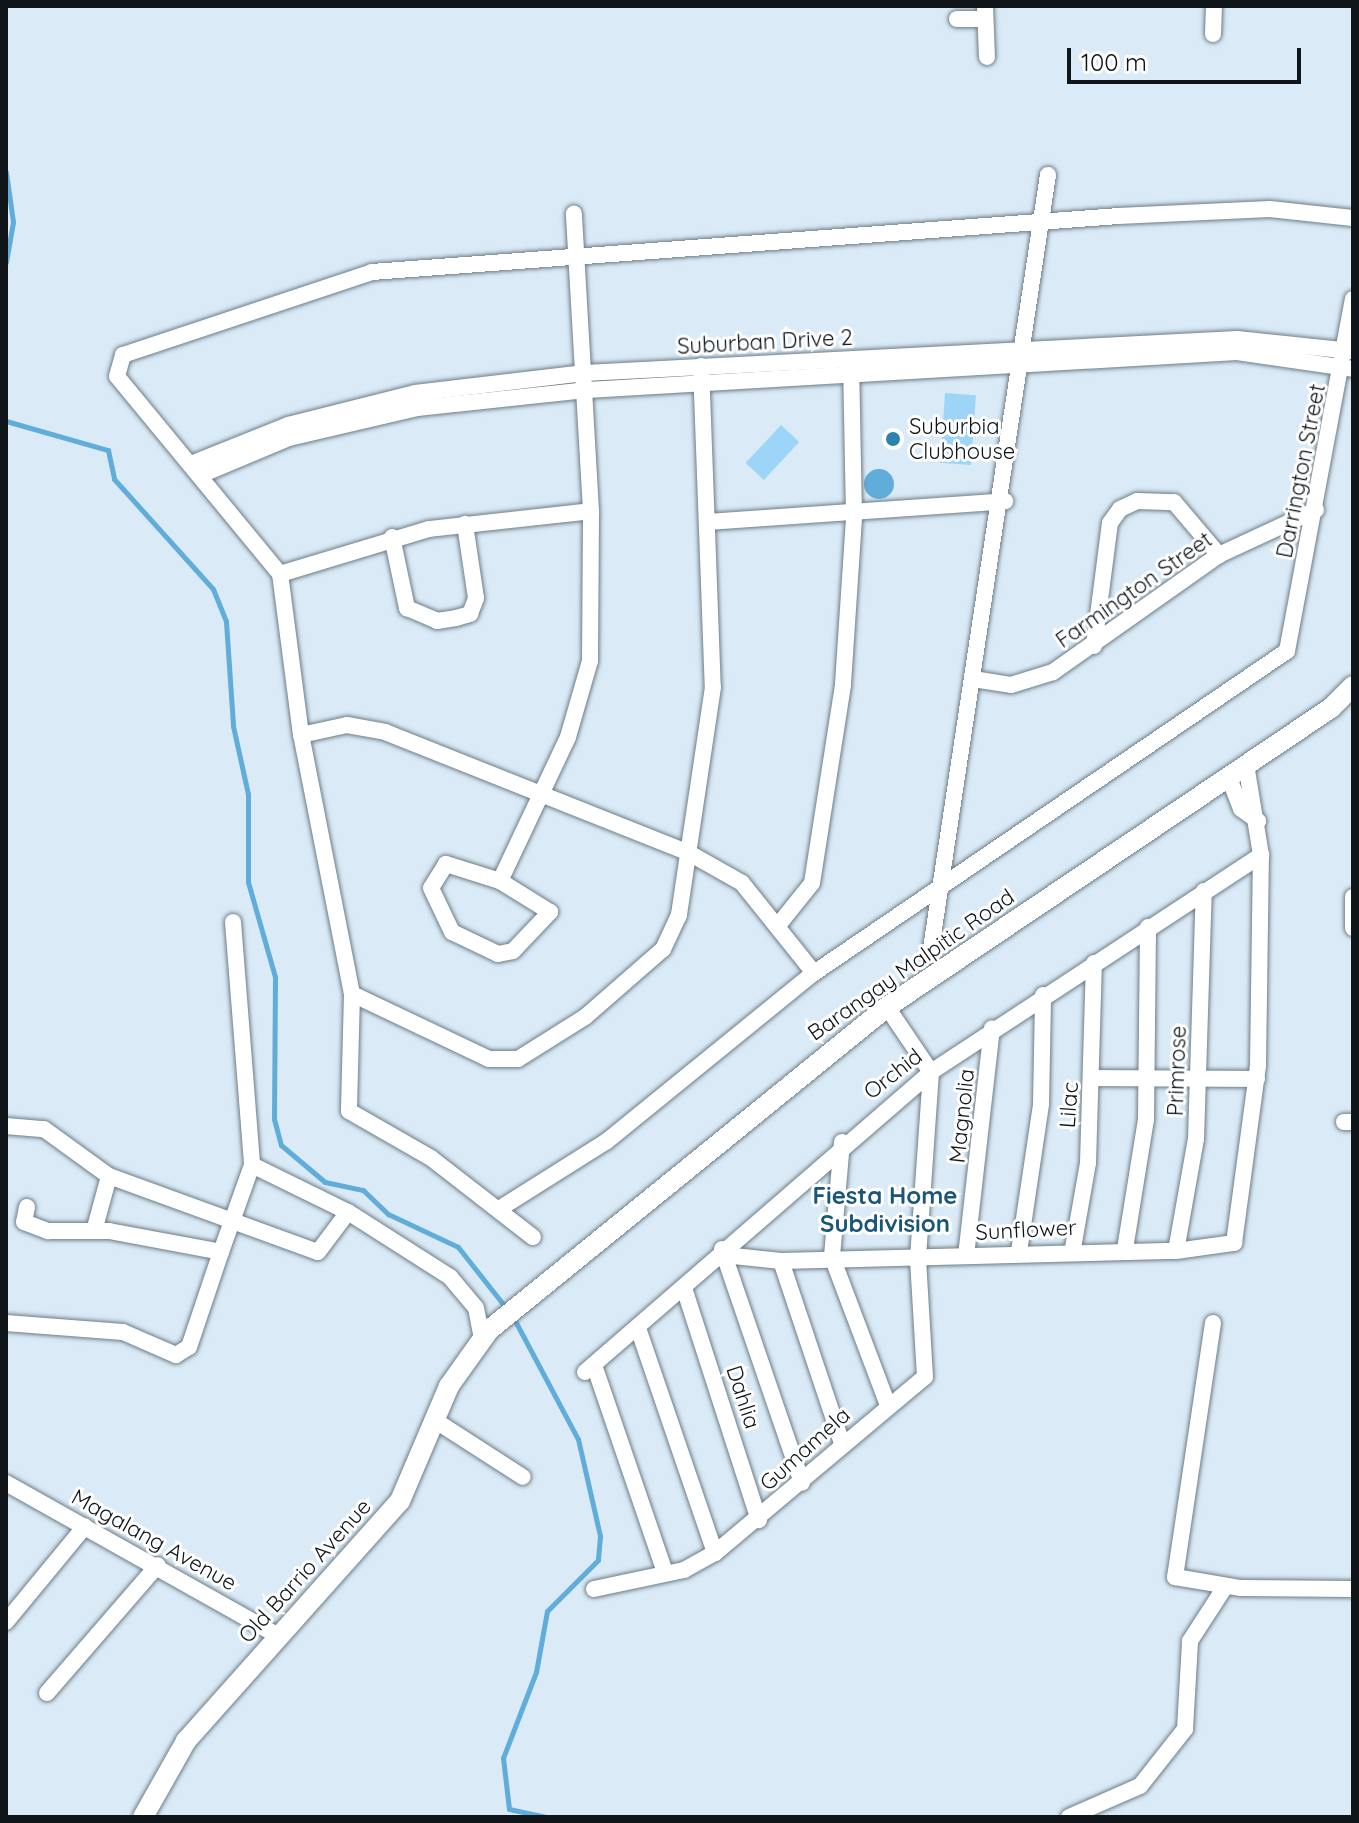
<!DOCTYPE html>
<style>
body{margin:0}
#map{position:relative;width:1359px;height:1823px;overflow:hidden;background:#daebf7;font-family:Quicksand,sans-serif}
div>[style]{position:absolute}
.green>*{inset:0;background:#9cd5f8;transform-origin:0 0}
.water>*{inset:0;background:#61adda}
.round{border-radius:50%}
.stream>*{height:5px;margin:-2.5px;padding:0 2.5px;transform-origin:2.5px;border-radius:2.5px;background:#61adda}
.roads{filter:drop-shadow(0 0 2px #6d7d87) drop-shadow(0 0 2px #6d7d87)}
.minor>*{height:16px;margin:-8px;padding:0 8px;transform-origin:8px;border-radius:8px;background:#fff}
.tertiary>*{height:20px;margin:-10px;padding:0 10px;transform-origin:10px;border-radius:10px;background:#fff}
.dots>*{width:22px;height:22px;translate:-50% -50%;box-sizing:border-box;border:4px solid #fff;border-radius:50%}
span{translate:-50% -50%;white-space:nowrap;text-align:center;line-height:1.15;-webkit-text-stroke:6px #fff;paint-order:stroke}
.street-label{font-size:22px;color:#0f1519}
.poi-label{font-size:22px;color:#0f1519}
.left{translate:0 -50%;text-align:left}
.neighbourhood-label{font-size:24px;color:#1a5777;font-weight:700}
.frame{position:absolute;inset:0;border:8px solid #0f1519;pointer-events:none}
.scale{position:absolute;left:1067px;top:48px;width:234px;height:36px;box-sizing:border-box;border:4px solid #0f1519;border-top:0;padding-left:10px;font-size:24px;line-height:28px;white-space:nowrap;color:#0f1519;-webkit-text-stroke:6px #fff;paint-order:stroke}
</style>
<div id="map">
<div class="green">
<i style="left:945px;top:393px;width:31px;height:70px;rotate:4deg"></i>
<i style="left:781px;top:425px;width:25px;height:52px;rotate:43deg"></i>
</div>
<div class="water">
<i class="round" style="left:864px;top:469px;width:30px;height:30px"></i>
</div>
<div class="stream">
<i style="left:6px;top:172px;width:50px;rotate:82deg"></i>
<i style="left:13px;top:222px;width:41px;rotate:99.9deg"></i>
<i style="left:6px;top:421px;width:106px;rotate:15.9deg"></i>
<i style="left:108px;top:450px;width:30px;rotate:78deg"></i>
<i style="left:114px;top:479px;width:148px;rotate:48deg"></i>
<i style="left:213px;top:589px;width:35px;rotate:68deg"></i>
<i style="left:226px;top:622px;width:104px;rotate:86.1deg"></i>
<i style="left:233px;top:726px;width:70px;rotate:77.6deg"></i>
<i style="left:248px;top:794px;width:88px;rotate:90deg"></i>
<i style="left:248px;top:882px;width:99px;rotate:74.1deg"></i>
<i style="left:275px;top:977px;width:142px;rotate:90.4deg"></i>
<i style="left:274px;top:1119px;width:27px;rotate:75deg"></i>
<i style="left:281px;top:1145px;width:57px;rotate:40.1deg"></i>
<i style="left:325px;top:1182px;width:39px;rotate:12deg"></i>
<i style="left:363px;top:1190px;width:35px;rotate:44deg"></i>
<i style="left:388px;top:1214px;width:77px;rotate:25.2deg"></i>
<i style="left:458px;top:1247px;width:79px;rotate:51.7deg"></i>
<i style="left:513px;top:1317px;width:138px;rotate:62deg"></i>
<i style="left:578px;top:1439px;width:99px;rotate:77.2deg"></i>
<i style="left:600px;top:1536px;width:24px;rotate:95deg"></i>
<i style="left:598px;top:1560px;width:72px;rotate:135deg"></i>
<i style="left:547px;top:1611px;width:62px;rotate:100.2deg"></i>
<i style="left:536px;top:1672px;width:92px;rotate:111deg"></i>
<i style="left:503px;top:1758px;width:51px;rotate:83.3deg"></i>
<i style="left:509px;top:1809px;width:38px;rotate:12deg"></i>
<i style="left:687px;top:1817px;width:41px"></i>
</div>
<div class="roads">
<div class="minor">
<i style="left:985px;top:6px;width:51px;rotate:87.8deg"></i>
<i style="left:957px;top:19px;width:28px"></i>
<i style="left:1213px;top:34px;width:28px;rotate:-88deg"></i>
<i style="left:701px;top:366px;width:321px;rotate:87.9deg"></i>
<i style="left:713px;top:687px;width:231px;rotate:98.5deg"></i>
<i style="left:679px;top:915px;width:38px;rotate:115deg"></i>
<i style="left:663px;top:949px;width:103px;rotate:138.9deg"></i>
<i style="left:585px;top:1017px;width:79px;rotate:147.9deg"></i>
<i style="left:518px;top:1059px;width:29px;rotate:180deg"></i>
<i style="left:489px;top:1059px;width:152px;rotate:-154.6deg"></i>
<i style="left:352px;top:994px;width:264px;rotate:-101.1deg"></i>
<i style="left:301px;top:735px;width:162px;rotate:-97.4deg"></i>
<i style="left:280px;top:574px;width:256px;rotate:-129.5deg"></i>
<i style="left:117px;top:376px;width:22px;rotate:-74deg"></i>
<i style="left:123px;top:355px;width:262px;rotate:-18.4deg"></i>
<i style="left:372px;top:272px;width:748px;rotate:-4.29deg"></i>
<i style="left:1118px;top:216px;width:152px;rotate:-2.6deg"></i>
<i style="left:1270px;top:209px;width:83px;rotate:6.2deg"></i>
<i style="left:191px;top:464px;width:105px;rotate:-21.9deg"></i>
<i style="left:288px;top:425px;width:131px;rotate:-14.1deg"></i>
<i style="left:415px;top:393px;width:171px;rotate:-6.7deg"></i>
<i style="left:585px;top:373px;width:653px;rotate:-2.99deg"></i>
<i style="left:1237px;top:339px;width:115px;rotate:6deg"></i>
<i style="left:201px;top:475px;width:95px;rotate:-22.8deg"></i>
<i style="left:289px;top:438px;width:132px;rotate:-13.1deg"></i>
<i style="left:418px;top:408px;width:170px;rotate:-6.1deg"></i>
<i style="left:587px;top:390px;width:651px;rotate:-3.35deg"></i>
<i style="left:1237px;top:352px;width:117px;rotate:8.3deg"></i>
<i style="left:708px;top:522px;width:298px;rotate:-4deg"></i>
<i style="left:392px;top:537px;width:73px;rotate:78.1deg"></i>
<i style="left:407px;top:608px;width:33px;rotate:23deg"></i>
<i style="left:437px;top:621px;width:19px;rotate:-9deg"></i>
<i style="left:456px;top:618px;width:15px;rotate:-16deg"></i>
<i style="left:470px;top:614px;width:17px;rotate:-69deg"></i>
<i style="left:476px;top:598px;width:75px;rotate:-98.5deg"></i>
<i style="left:280px;top:574px;width:156px;rotate:-16.8deg"></i>
<i style="left:429px;top:529px;width:163px;rotate:-6.3deg"></i>
<i style="left:1094px;top:646px;width:124px;rotate:-82.6deg"></i>
<i style="left:1110px;top:523px;width:17px;rotate:-54deg"></i>
<i style="left:1120px;top:509px;width:19px;rotate:-25deg"></i>
<i style="left:1137px;top:501px;width:37px;rotate:2deg"></i>
<i style="left:1174px;top:502px;width:70px;rotate:49.7deg"></i>
<i style="left:973px;top:679px;width:38px;rotate:9deg"></i>
<i style="left:1011px;top:685px;width:44px;rotate:-17.2deg"></i>
<i style="left:1053px;top:672px;width:203px;rotate:-35.2deg"></i>
<i style="left:1219px;top:555px;width:107px;rotate:-24.9deg"></i>
<i style="left:301px;top:735px;width:47px;rotate:-12.3deg"></i>
<i style="left:347px;top:725px;width:39px;rotate:10deg"></i>
<i style="left:385px;top:732px;width:327px;rotate:21.7deg"></i>
<i style="left:689px;top:853px;width:61px;rotate:29.5deg"></i>
<i style="left:742px;top:883px;width:115px;rotate:51.3deg"></i>
<i style="left:1228px;top:775px;width:36px;rotate:69deg"></i>
<i style="left:1241px;top:809px;width:21px;rotate:35deg"></i>
<i style="left:500px;top:881px;width:57px;rotate:-162.5deg"></i>
<i style="left:446px;top:864px;width:28px;rotate:122deg"></i>
<i style="left:431px;top:888px;width:49px;rotate:64.5deg"></i>
<i style="left:452px;top:932px;width:51px;rotate:25.6deg"></i>
<i style="left:498px;top:954px;width:15px;rotate:-11deg"></i>
<i style="left:513px;top:951px;width:54px;rotate:-46.5deg"></i>
<i style="left:550px;top:912px;width:59px;rotate:-148.2deg"></i>
<i style="left:500px;top:881px;width:159px;rotate:-64.7deg"></i>
<i style="left:568px;top:737px;width:79px;rotate:-73.9deg"></i>
<i style="left:590px;top:661px;width:150px;rotate:-89.6deg"></i>
<i style="left:591px;top:511px;width:298px;rotate:-93.3deg"></i>
<i style="left:1353px;top:897px;width:31px;rotate:90deg"></i>
<i style="left:233px;top:922px;width:244px;rotate:85.5deg"></i>
<i style="left:252px;top:1165px;width:107px;rotate:26.1deg"></i>
<i style="left:780px;top:923px;width:51px;rotate:-51.3deg"></i>
<i style="left:812px;top:883px;width:201px;rotate:-81.1deg"></i>
<i style="left:843px;top:684px;width:167px;rotate:-86.2deg"></i>
<i style="left:854px;top:517px;width:154px;rotate:-91.1deg"></i>
<i style="left:930px;top:955px;width:789px;rotate:-81.4deg"></i>
<i style="left:352px;top:994px;width:117px;rotate:91.5deg"></i>
<i style="left:349px;top:1111px;width:95px;rotate:29.8deg"></i>
<i style="left:431px;top:1158px;width:129px;rotate:37.8deg"></i>
<i style="left:1093px;top:1078px;width:164px;rotate:0.3deg"></i>
<i style="left:1344px;top:1122px;width:9px"></i>
<i style="left:6px;top:1126px;width:38px;rotate:5deg"></i>
<i style="left:44px;top:1129px;width:80px;rotate:35.9deg"></i>
<i style="left:842px;top:1142px;width:115px;rotate:95deg"></i>
<i style="left:832px;top:1257px;width:158px;rotate:69.3deg"></i>
<i style="left:27px;top:1207px;width:15px;rotate:101deg"></i>
<i style="left:24px;top:1222px;width:26px;rotate:21deg"></i>
<i style="left:48px;top:1231px;width:61px"></i>
<i style="left:109px;top:1231px;width:114px;rotate:10.6deg"></i>
<i style="left:221px;top:1252px;width:92px;rotate:-70.4deg"></i>
<i style="left:499px;top:1209px;width:128px;rotate:-32.2deg"></i>
<i style="left:607px;top:1141px;width:267px;rotate:-39.1deg"></i>
<i style="left:814px;top:973px;width:572px;rotate:-34.25deg"></i>
<i style="left:1287px;top:651px;width:358px;rotate:-79.4deg"></i>
<i style="left:94px;top:1231px;width:57px;rotate:-74.7deg"></i>
<i style="left:109px;top:1176px;width:222px;rotate:20deg"></i>
<i style="left:318px;top:1252px;width:50px;rotate:-53.1deg"></i>
<i style="left:348px;top:1212px;width:121px;rotate:32.5deg"></i>
<i style="left:450px;top:1277px;width:40px;rotate:50deg"></i>
<i style="left:476px;top:1308px;width:33px;rotate:79deg"></i>
<i style="left:1073px;top:1248px;width:86px;rotate:-80deg"></i>
<i style="left:1088px;top:1163px;width:200px;rotate:-88.3deg"></i>
<i style="left:722px;top:1249px;width:247px;rotate:71.1deg"></i>
<i style="left:1125px;top:1249px;width:131px;rotate:-80.8deg"></i>
<i style="left:1146px;top:1120px;width:193px;rotate:-89.4deg"></i>
<i style="left:1176px;top:1251px;width:114px;rotate:-79.9deg"></i>
<i style="left:1196px;top:1139px;width:248px;rotate:-88.2deg"></i>
<i style="left:1019px;top:1252px;width:150px;rotate:-81.5deg"></i>
<i style="left:1041px;top:1104px;width:109px;rotate:-88.9deg"></i>
<i style="left:724px;top:1255px;width:57px;rotate:6deg"></i>
<i style="left:781px;top:1261px;width:395px;rotate:-1.5deg"></i>
<i style="left:1176px;top:1251px;width:59px;rotate:-7.9deg"></i>
<i style="left:1234px;top:1243px;width:179px;rotate:-82.3deg"></i>
<i style="left:1258px;top:1066px;width:211px;rotate:-89.2deg"></i>
<i style="left:1261px;top:855px;width:92px;rotate:-99.4deg"></i>
<i style="left:966px;top:1256px;width:229px;rotate:-83.5deg"></i>
<i style="left:781px;top:1261px;width:192px;rotate:71.5deg"></i>
<i style="left:684px;top:1288px;width:244px;rotate:72.1deg"></i>
<i style="left:6px;top:1323px;width:117px;rotate:4.4deg"></i>
<i style="left:123px;top:1332px;width:58px;rotate:23.5deg"></i>
<i style="left:176px;top:1355px;width:15px;rotate:-32deg"></i>
<i style="left:189px;top:1347px;width:100px;rotate:-71.4deg"></i>
<i style="left:1213px;top:1323px;width:257px;rotate:98.5deg"></i>
<i style="left:1175px;top:1577px;width:67px;rotate:9.5deg"></i>
<i style="left:1241px;top:1588px;width:112px;rotate:0.5deg"></i>
<i style="left:638px;top:1328px;width:238px;rotate:71.1deg"></i>
<i style="left:594px;top:1365px;width:219px;rotate:71.1deg"></i>
<i style="left:585px;top:1372px;width:458px;rotate:-40.9deg"></i>
<i style="left:931px;top:1072px;width:395px;rotate:-33.3deg"></i>
<i style="left:436px;top:1421px;width:103px;rotate:32.8deg"></i>
<i style="left:6px;top:1483px;width:313px;rotate:29.3deg"></i>
<i style="left:594px;top:1589px;width:92px;rotate:-11.9deg"></i>
<i style="left:684px;top:1570px;width:35px;rotate:-29deg"></i>
<i style="left:715px;top:1553px;width:274px;rotate:-40deg"></i>
<i style="left:925px;top:1377px;width:119px;rotate:-93.4deg"></i>
<i style="left:918px;top:1258px;width:186px;rotate:-86deg"></i>
<i style="left:931px;top:1072px;width:78px;rotate:-124.1deg"></i>
<i style="left:6px;top:1622px;width:124px;rotate:-50.5deg"></i>
<i style="left:47px;top:1693px;width:169px;rotate:-49.1deg"></i>
<i style="left:1069px;top:1817px;width:77px;rotate:-23.6deg"></i>
<i style="left:1140px;top:1786px;width:73px;rotate:-51.7deg"></i>
<i style="left:1185px;top:1729px;width:88px;rotate:-86.7deg"></i>
<i style="left:1190px;top:1641px;width:64px;rotate:-57.1deg"></i>
</div>
<div class="tertiary">
<i style="left:143px;top:1817px;width:87px;rotate:-60.5deg"></i>
<i style="left:186px;top:1741px;width:322px;rotate:-48.3deg"></i>
<i style="left:400px;top:1501px;width:125px;rotate:-66.9deg"></i>
<i style="left:449px;top:1386px;width:69px;rotate:-54.5deg"></i>
<i style="left:489px;top:1330px;width:513px;rotate:-39.06deg"></i>
<i style="left:887px;top:1007px;width:535px;rotate:-33.96deg"></i>
<i style="left:1331px;top:708px;width:31px;rotate:-45deg"></i>
</div>
</div>
<div class="dots">
<i style="left:893px;top:439px;background:#2b83b1"></i>
</div>
<div class="street-label">
<span style="left:765px;top:342px;rotate:-3deg">Suburban Drive 2</span>
<span style="left:1301px;top:471px;rotate:-79deg">Darrington Street</span>
<span style="left:1134px;top:590px;rotate:-35deg">Farmington Street</span>
<span style="left:911px;top:965px;rotate:-35deg">Barangay Malpitic Road</span>
<span style="left:1177px;top:1071px;rotate:-88deg">Primrose</span>
<span style="left:893px;top:1074px;rotate:-38deg">Orchid</span>
<span style="left:1069px;top:1105px;rotate:-86deg">Lilac</span>
<span style="left:962px;top:1116px;rotate:-84deg">Magnolia</span>
<span style="left:1026px;top:1230px;rotate:-3deg">Sunflower</span>
<span style="left:743px;top:1397px;rotate:72deg">Dahlia</span>
<span style="left:805px;top:1449px;rotate:-42deg">Gumamela</span>
<span style="left:154px;top:1540px;rotate:29deg">Magalang Avenue</span>
<span style="left:305px;top:1571px;rotate:-48deg">Old Barrio Avenue</span>
</div>
<div class="poi-label">
<span class="left" style="left:909px;top:439px">Suburbia<br>Clubhouse</span>
</div>
<div class="neighbourhood-label">
<span style="left:885px;top:1210px">Fiesta Home<br>Subdivision</span>
</div>
<div class="frame"></div>
<div class="scale">100 m</div>
</div>
